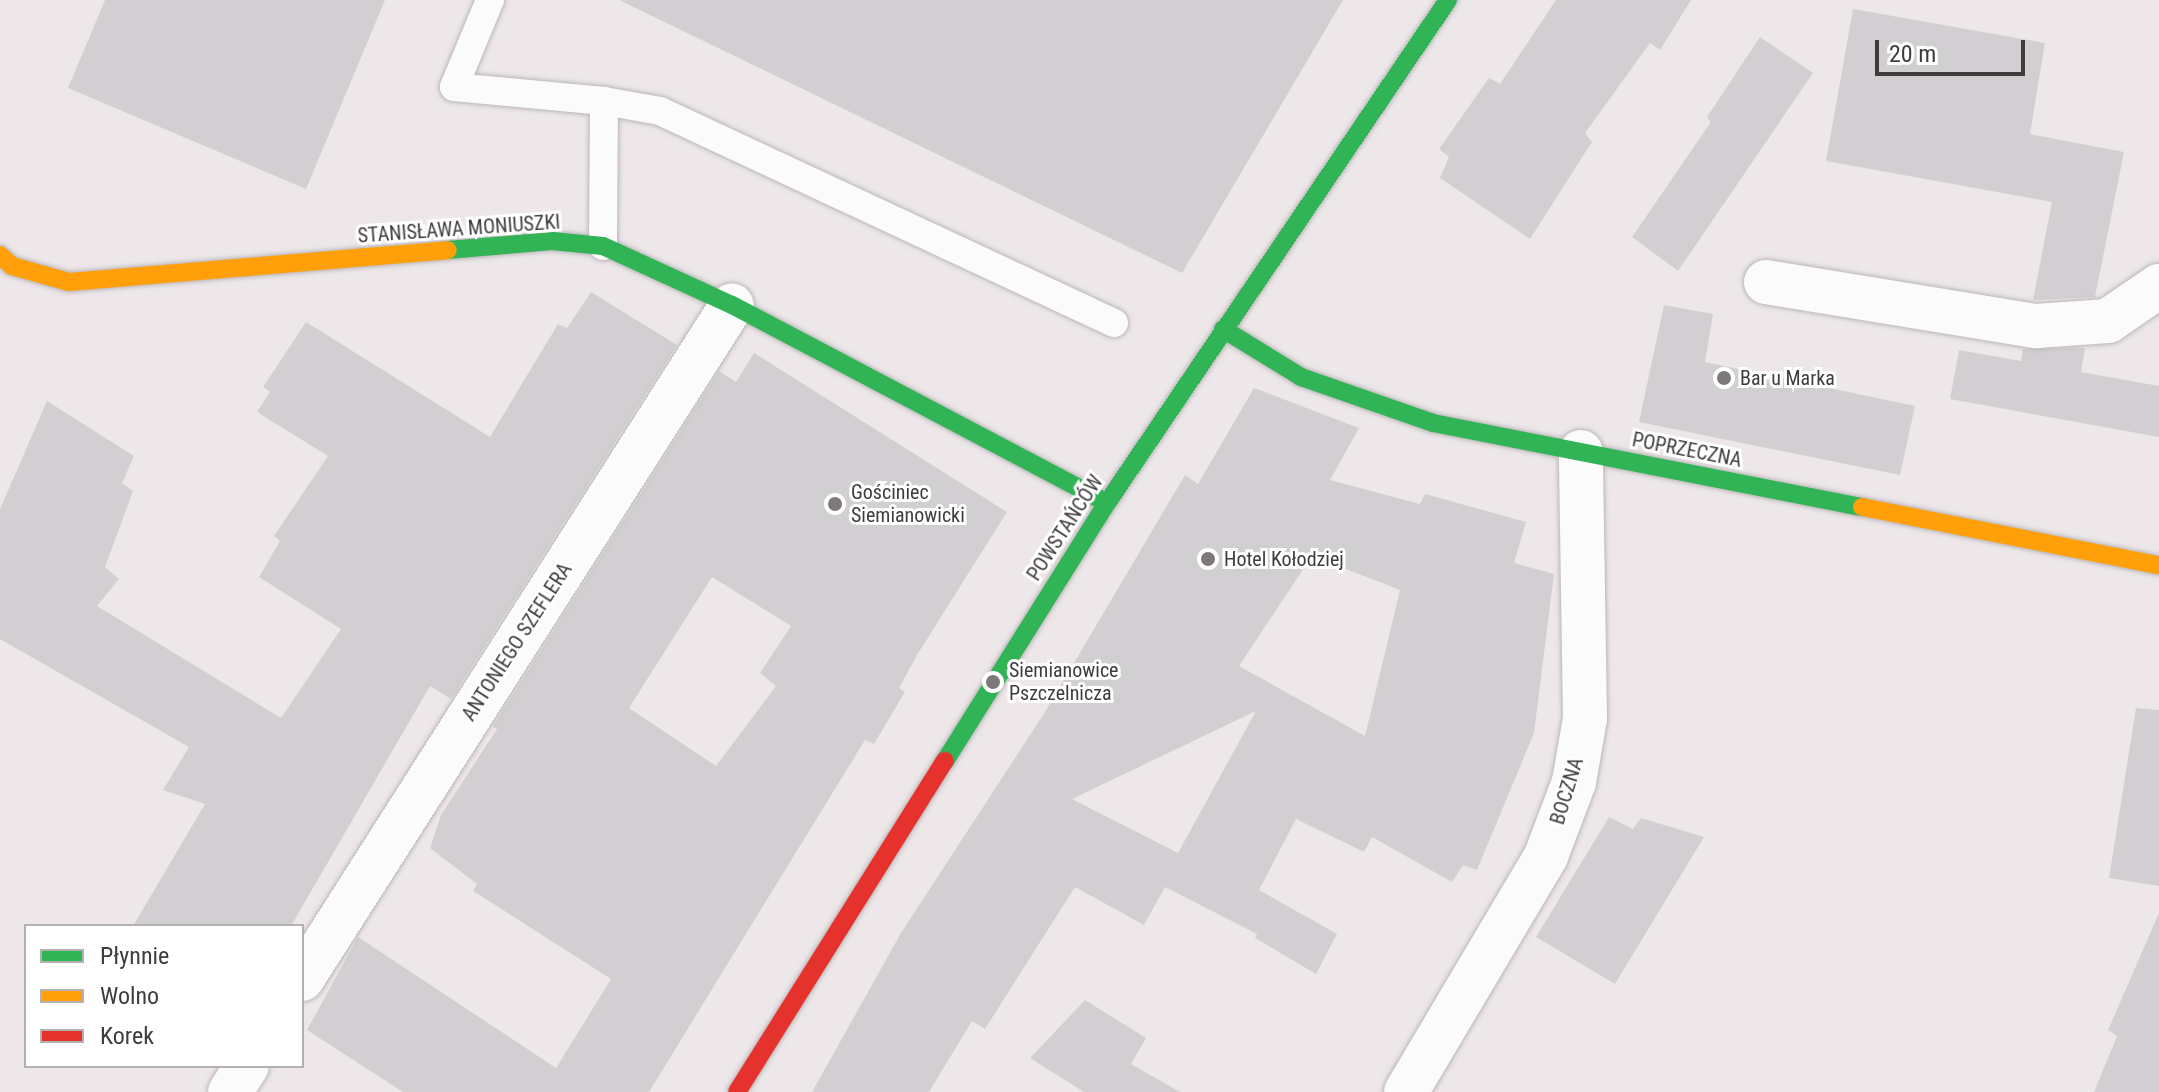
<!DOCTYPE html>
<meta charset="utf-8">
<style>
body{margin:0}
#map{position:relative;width:2159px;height:1092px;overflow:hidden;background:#ede7ea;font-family:"Roboto Condensed",sans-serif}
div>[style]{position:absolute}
.building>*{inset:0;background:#d2cfd2}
.roads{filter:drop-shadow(0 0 2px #bbb7b8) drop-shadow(0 0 2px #bbb7b8)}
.lane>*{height:28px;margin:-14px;padding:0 14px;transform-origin:14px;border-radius:14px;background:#fcfbfc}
.street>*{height:44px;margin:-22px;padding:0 22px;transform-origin:22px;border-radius:22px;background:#fcfbfc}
.fast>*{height:18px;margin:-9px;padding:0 9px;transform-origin:9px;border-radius:9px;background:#30b455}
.slow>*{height:18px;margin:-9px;padding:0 9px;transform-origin:9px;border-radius:9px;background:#ff9f0a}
.jam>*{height:18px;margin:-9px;padding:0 9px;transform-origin:9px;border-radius:9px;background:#e5322d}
.dots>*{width:22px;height:22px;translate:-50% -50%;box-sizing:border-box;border:4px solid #fff;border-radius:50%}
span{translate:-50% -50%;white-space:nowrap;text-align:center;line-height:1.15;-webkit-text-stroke:6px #fff;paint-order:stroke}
.street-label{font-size:20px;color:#403c3d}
.poi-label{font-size:20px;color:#403c3d}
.left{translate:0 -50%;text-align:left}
.legend{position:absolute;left:24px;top:924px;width:280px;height:144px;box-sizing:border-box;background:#fff;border:2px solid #b3b1b1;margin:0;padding:10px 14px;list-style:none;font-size:24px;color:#403c3d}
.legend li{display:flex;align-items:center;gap:16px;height:40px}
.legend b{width:40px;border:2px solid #b3b1b1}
.scale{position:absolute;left:1875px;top:40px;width:150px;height:36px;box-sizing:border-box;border:4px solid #403c3d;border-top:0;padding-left:10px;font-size:24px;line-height:28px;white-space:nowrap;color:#403c3d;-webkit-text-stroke:6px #fff;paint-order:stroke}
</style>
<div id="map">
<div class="building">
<i style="clip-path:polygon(105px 0,385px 0,306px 189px,68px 88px)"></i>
<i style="clip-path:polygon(619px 0,1343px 0,1182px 273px)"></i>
<i style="clip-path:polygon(1556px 0,1691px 0,1660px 50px,1650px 43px,1585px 133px,1592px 142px,1530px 239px,1440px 178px,1449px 157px,1439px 149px,1489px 78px,1500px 84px)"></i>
<i style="clip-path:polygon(1853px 9px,2045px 43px,2030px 134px,2124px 152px,2095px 297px,2033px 300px,2052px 202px,1826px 161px)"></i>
<i style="clip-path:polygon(1760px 37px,1813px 73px,1678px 271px,1632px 237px,1711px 122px,1707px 117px)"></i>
<i style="clip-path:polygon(591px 292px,677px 345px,451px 699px,430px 686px,291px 926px,133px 926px,205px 804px,163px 790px,189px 747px,0 639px,0 509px,47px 401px,134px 456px,122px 483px,133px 491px,105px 567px,119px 579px,97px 606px,281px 718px,341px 629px,259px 577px,280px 541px,274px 536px,328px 456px,257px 412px,270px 392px,263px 387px,306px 322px,490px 437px,558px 324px,567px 328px)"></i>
<i style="clip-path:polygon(1664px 305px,1713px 314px,1705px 362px,1915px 406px,1900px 475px,1639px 422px)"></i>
<i style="clip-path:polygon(2085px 348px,2081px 372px,2159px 386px,2159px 437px,1950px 399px,1959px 350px,2021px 361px,2023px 349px)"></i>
<i style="clip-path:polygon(evenodd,754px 353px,1007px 512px,917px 655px,899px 688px,905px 692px,874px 744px,865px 740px,649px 1092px,403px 1092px,307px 1030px,358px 937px,556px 1068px,611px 979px,473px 891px,477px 884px,430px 848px,441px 815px,497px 729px,493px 726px,719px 371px,736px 382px,754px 353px,712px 577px,791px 626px,760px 673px,776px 686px,716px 766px,629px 708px,712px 577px)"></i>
<i style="clip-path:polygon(evenodd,1254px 388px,1359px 428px,1330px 480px,1420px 504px,1425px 494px,1526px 522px,1514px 563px,1554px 574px,1534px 733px,1477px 870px,1463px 865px,1452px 882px,1372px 837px,1364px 852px,1296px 819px,1259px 890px,1337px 934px,1316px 974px,1255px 938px,1257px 934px,1165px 887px,1144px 925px,1075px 887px,985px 1029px,972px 1021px,929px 1092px,812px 1092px,901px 933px,1045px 712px,1185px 475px,1198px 484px,1254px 388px,1312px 556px,1400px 590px,1365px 736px,1239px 666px,1312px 556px,1254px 388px,1256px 711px,1178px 853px,1072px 799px,1256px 711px)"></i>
<i style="clip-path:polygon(2136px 708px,2159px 710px,2159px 886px,2109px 878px)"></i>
<i style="clip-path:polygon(1609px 817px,1633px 829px,1641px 818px,1704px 837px,1615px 984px,1536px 937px)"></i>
<i style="clip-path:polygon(2159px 913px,2159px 1092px,2094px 1092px,2117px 1036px,2108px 1030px)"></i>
<i style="clip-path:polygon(1085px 1000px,1146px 1038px,1131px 1064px,1180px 1092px,1084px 1092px,1030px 1058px)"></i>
</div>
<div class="roads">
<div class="lane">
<i style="left:490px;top:0;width:94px;rotate:112.5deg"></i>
<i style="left:454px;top:87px;width:151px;rotate:5.3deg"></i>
<i style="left:604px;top:101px;width:145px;rotate:90.4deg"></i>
<i style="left:604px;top:101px;width:57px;rotate:10.1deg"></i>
<i style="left:660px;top:111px;width:501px;rotate:25.03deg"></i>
</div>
<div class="street">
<i style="left:1766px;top:282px;width:274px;rotate:9.3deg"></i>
<i style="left:2036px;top:326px;width:72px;rotate:-4deg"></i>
<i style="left:2108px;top:321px;width:62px;rotate:-34.5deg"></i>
<i style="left:302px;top:979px;width:799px;rotate:-57.46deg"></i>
<i style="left:230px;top:1092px;width:31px;rotate:-57deg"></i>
<i style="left:1406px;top:1092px;width:274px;rotate:-59.3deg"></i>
<i style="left:1546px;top:856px;width:79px;rotate:-69.3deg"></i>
<i style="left:1574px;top:782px;width:65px;rotate:-80.2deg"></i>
<i style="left:1585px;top:718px;width:266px;rotate:-90.9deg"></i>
</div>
<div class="fast">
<i style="left:448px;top:250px;width:104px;rotate:-4.9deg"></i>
<i style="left:552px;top:241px;width:51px;rotate:5.6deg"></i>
<i style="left:603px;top:246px;width:142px;rotate:24.6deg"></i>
<i style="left:732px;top:305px;width:424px;rotate:27.8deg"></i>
<i style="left:1223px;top:329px;width:92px;rotate:31.6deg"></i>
<i style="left:1301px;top:377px;width:140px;rotate:19.2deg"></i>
<i style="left:1433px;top:423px;width:437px;rotate:11.1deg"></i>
<i style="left:945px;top:761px;width:305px;rotate:-57.9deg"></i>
<i style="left:1107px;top:503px;width:608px;rotate:-55.87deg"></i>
</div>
<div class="slow">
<i style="left:0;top:255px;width:16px;rotate:43deg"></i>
<i style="left:12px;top:266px;width:59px;rotate:15.7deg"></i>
<i style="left:69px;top:282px;width:380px;rotate:-4.8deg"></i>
<i style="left:1862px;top:507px;width:303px;rotate:11.1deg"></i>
</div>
<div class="jam">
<i style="left:737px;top:1092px;width:391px;rotate:-57.9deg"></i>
</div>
</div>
<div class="dots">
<i style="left:1724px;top:378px;background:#7d787a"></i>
<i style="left:835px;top:504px;background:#7d787a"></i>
<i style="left:1208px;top:559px;background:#7d787a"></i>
<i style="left:993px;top:682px;background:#7d787a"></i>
</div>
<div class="street-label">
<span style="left:459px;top:229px;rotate:-4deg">STANISŁAWA MONIUSZKI</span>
<span style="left:1687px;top:450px;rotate:11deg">POPRZECZNA</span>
<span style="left:1065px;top:528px;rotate:-57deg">POWSTAŃCÓW</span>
<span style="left:517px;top:642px;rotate:-57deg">ANTONIEGO SZEFLERA</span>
<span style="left:1567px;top:791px;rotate:-73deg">BOCZNA</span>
</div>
<div class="poi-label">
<span class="left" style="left:1740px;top:378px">Bar u Marka</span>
<span class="left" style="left:851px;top:504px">Gościniec<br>Siemianowicki</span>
<span class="left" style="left:1224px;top:559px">Hotel Kołodziej</span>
<span class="left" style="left:1009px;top:682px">Siemianowice<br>Pszczelnicza</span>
</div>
<ul class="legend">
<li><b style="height:10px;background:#30b455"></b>Płynnie</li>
<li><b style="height:10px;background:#ff9f0a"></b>Wolno</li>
<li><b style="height:10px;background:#e5322d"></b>Korek</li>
</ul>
<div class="scale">20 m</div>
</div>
